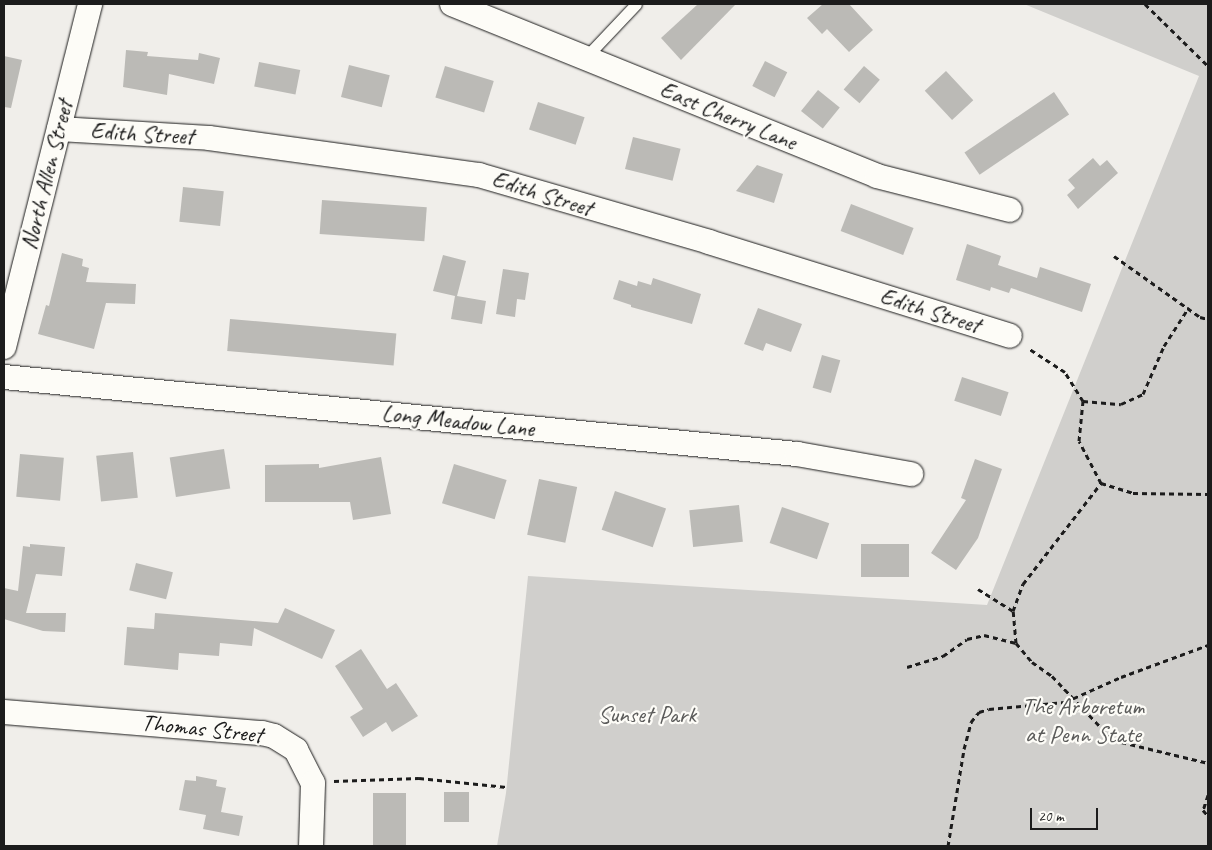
<!DOCTYPE html>
<style>
body{margin:0}
#map{position:relative;width:1212px;height:850px;overflow:hidden;background:#f0eeea;font-family:Caveat,sans-serif}
div>[style]{position:absolute}
.green>*{inset:0;background:#d0cfcc}
.building>*{inset:0;background:#bbbab6;transform-origin:0 0}
.path>*{height:3px;margin-top:-1.5px;transform-origin:0;background:repeating-linear-gradient(90deg,#1c1c1c 0 5px,transparent 0 9px)}
.roads{filter:drop-shadow(0 0 1px #1c1c1c) drop-shadow(0 0 1px #1c1c1c)}
.service>*{height:11px;margin:-5.5px;padding:0 5.5px;transform-origin:5.5px;border-radius:5.5px;background:#fdfcf7}
.minor>*{height:24px;margin:-12px;padding:0 12px;transform-origin:12px;border-radius:12px;background:#fdfcf7}
span{translate:-50% -50%;white-space:nowrap;text-align:center;line-height:1.15;-webkit-text-stroke:4.5px #fdfcf7;paint-order:stroke}
.street-label{font-size:24px;color:#1c1c1c}
.park-label{font-size:24px;color:#5b5b5a}
.frame{position:absolute;inset:0;border:5px solid #1c1c1c;pointer-events:none}
.scale{position:absolute;left:1030px;top:808px;width:68px;height:22px;box-sizing:border-box;border:2px solid #1c1c1c;border-top:0;padding-left:6px;font-size:15px;line-height:18px;white-space:nowrap;color:#1c1c1c;-webkit-text-stroke:4px #fdfcf7;paint-order:stroke}
</style>
<div id="map">
<div class="green">
<i style="clip-path:polygon(1024px 4px,1208px 4px,1208px 846px,497px 846px,506px 793px,528px 576px,987px 605px,1199px 76px)"></i>
</div>
<div class="building">
<i style="clip-path:polygon(698px 4px,736px 4px,681px 60px,661px 38px)"></i>
<i style="clip-path:polygon(823px 4px,849px 4px,873px 30px,849px 52px,827px 29px,822px 34px,807px 18px)"></i>
<i style="clip-path:polygon(126px 50px,148px 52px,147px 56px,198px 60px,199px 53px,220px 58px,214px 84px,169px 74px,167px 95px,123px 87px)"></i>
<i style="clip-path:polygon(4px 56px,22px 60px,11px 108px,4px 107px)"></i>
<i style="left:765px;top:61px;width:25px;height:28px;rotate:27deg"></i>
<i style="left:259px;top:62px;width:42px;height:25px;rotate:11deg"></i>
<i style="left:349px;top:65px;width:42px;height:33px;rotate:14deg"></i>
<i style="left:445px;top:66px;width:51px;height:33px;rotate:17deg"></i>
<i style="left:864px;top:66px;width:21px;height:31px;rotate:41deg"></i>
<i style="left:946px;top:71px;width:40px;height:29px;rotate:47deg"></i>
<i style="left:818px;top:90px;width:28px;height:27px;rotate:39deg"></i>
<i style="left:1054px;top:92px;width:27px;height:108px;rotate:56deg"></i>
<i style="left:538px;top:102px;width:49px;height:29px;rotate:18deg"></i>
<i style="left:633px;top:137px;width:49px;height:33px;rotate:14deg"></i>
<i style="clip-path:polygon(1093px 158px,1100px 166px,1107px 160px,1118px 173px,1078px 209px,1067px 195px,1075px 188px,1068px 180px)"></i>
<i style="clip-path:polygon(757px 165px,783px 174px,774px 203px,736px 191px)"></i>
<i style="left:183px;top:187px;width:41px;height:35px;rotate:6deg"></i>
<i style="left:322px;top:200px;width:105px;height:34px;rotate:4deg"></i>
<i style="left:851px;top:204px;width:67px;height:29px;rotate:21deg"></i>
<i style="clip-path:polygon(967px 244px,1001px 256px,998px 265px,1037px 278px,1040px 267px,1091px 284px,1082px 312px,1011px 288px,1009px 293px,991px 287px,990px 291px,956px 280px)"></i>
<i style="clip-path:polygon(62px 253px,83px 259px,82px 266px,89px 268px,86px 282px,136px 284px,135px 304px,106px 303px,94px 349px,38px 334px,46px 305px,49px 306px)"></i>
<i style="clip-path:polygon(443px 255px,466px 261px,457px 296px,486px 301px,482px 324px,451px 319px,455px 296px,433px 291px)"></i>
<i style="clip-path:polygon(503px 269px,529px 273px,525px 300px,517px 299px,515px 317px,496px 314px)"></i>
<i style="clip-path:polygon(653px 278px,701px 294px,692px 324px,631px 307px,631px 305px,613px 299px,619px 280px,637px 286px,638px 281px,651px 285px)"></i>
<i style="clip-path:polygon(758px 308px,802px 324px,791px 352px,766px 343px,763px 351px,744px 344px)"></i>
<i style="left:230px;top:319px;width:167px;height:32px;rotate:5deg"></i>
<i style="left:822px;top:355px;width:19px;height:34px;rotate:16deg"></i>
<i style="left:962px;top:377px;width:49px;height:25px;rotate:18deg"></i>
<i style="left:224px;top:449px;width:40px;height:55px;rotate:81deg"></i>
<i style="left:133px;top:452px;width:46px;height:37px;rotate:84deg"></i>
<i style="left:20px;top:454px;width:44px;height:43px;rotate:5deg"></i>
<i style="clip-path:polygon(381px 457px,391px 514px,353px 520px,350px 502px,265px 502px,265px 465px,319px 464px,319px 468px)"></i>
<i style="clip-path:polygon(975px 459px,1002px 469px,978px 538px,956px 570px,931px 553px,966px 500px,961px 498px)"></i>
<i style="left:454px;top:464px;width:55px;height:41px;rotate:17deg"></i>
<i style="left:539px;top:479px;width:39px;height:57px;rotate:12deg"></i>
<i style="left:615px;top:491px;width:54px;height:41px;rotate:19deg"></i>
<i style="left:739px;top:505px;width:37px;height:50px;rotate:84deg"></i>
<i style="left:782px;top:507px;width:50px;height:38px;rotate:19deg"></i>
<i style="clip-path:polygon(30px 544px,65px 547px,62px 576px,36px 574px,26px 613px,66px 613px,65px 632px,43px 631px,4px 619px,4px 588px,18px 591px,23px 546px,30px 547px)"></i>
<i style="left:861px;top:544px;width:48px;height:33px"></i>
<i style="left:136px;top:563px;width:38px;height:28px;rotate:14deg"></i>
<i style="clip-path:polygon(285px 608px,335px 630px,322px 659px,254px 628px,252px 646px,220px 643px,219px 656px,179px 653px,178px 670px,124px 665px,127px 627px,154px 629px,155px 613px,278px 623px)"></i>
<i style="clip-path:polygon(361px 649px,387px 689px,396px 683px,418px 716px,392px 732px,386px 722px,363px 737px,350px 717px,363px 709px,335px 666px)"></i>
<i style="clip-path:polygon(196px 776px,217px 780px,216px 786px,226px 788px,221px 812px,243px 816px,239px 836px,203px 829px,206px 815px,179px 810px,185px 780px,196px 781px)"></i>
<i style="left:444px;top:792px;width:25px;height:30px"></i>
<i style="left:373px;top:793px;width:33px;height:53px"></i>
</div>
<div class="path">
<i style="left:1145px;top:4px;width:88px;rotate:44.5deg"></i>
<i style="left:1114px;top:256px;width:105px;rotate:35.3deg"></i>
<i style="left:1200px;top:317px;width:8px;rotate:14deg"></i>
<i style="left:1083px;top:401px;width:38px;rotate:5deg"></i>
<i style="left:1121px;top:404px;width:24px;rotate:-24deg"></i>
<i style="left:1143px;top:394px;width:52px;rotate:-66.4deg"></i>
<i style="left:1164px;top:346px;width:46px;rotate:-57.3deg"></i>
<i style="left:1101px;top:483px;width:34px;rotate:17deg"></i>
<i style="left:1133px;top:493px;width:75px;rotate:0.8deg"></i>
<i style="left:978px;top:589px;width:41px;rotate:32.2deg"></i>
<i style="left:1016px;top:643px;width:32px;rotate:-95deg"></i>
<i style="left:1013px;top:611px;width:29px;rotate:-70deg"></i>
<i style="left:1023px;top:584px;width:128px;rotate:-52.3deg"></i>
<i style="left:1101px;top:483px;width:47px;rotate:-117.6deg"></i>
<i style="left:1079px;top:441px;width:40px;rotate:-84.3deg"></i>
<i style="left:1083px;top:401px;width:34px;rotate:-122deg"></i>
<i style="left:1065px;top:372px;width:44px;rotate:-147deg"></i>
<i style="left:907px;top:667px;width:38px;rotate:-17deg"></i>
<i style="left:943px;top:656px;width:29px;rotate:-35deg"></i>
<i style="left:967px;top:639px;width:17px;rotate:-13deg"></i>
<i style="left:984px;top:635px;width:33px;rotate:14deg"></i>
<i style="left:1016px;top:643px;width:25px;rotate:50deg"></i>
<i style="left:1032px;top:662px;width:24px;rotate:35deg"></i>
<i style="left:1052px;top:676px;width:88px;rotate:46.4deg"></i>
<i style="left:1113px;top:740px;width:98px;rotate:13.6deg"></i>
<i style="left:334px;top:781px;width:85px;rotate:-2deg"></i>
<i style="left:419px;top:778px;width:88px;rotate:5.8deg"></i>
<i style="left:1208px;top:795px;width:16px;rotate:108deg"></i>
<i style="left:1203px;top:810px;width:8px;rotate:50deg"></i>
<i style="left:948px;top:846px;width:98px;rotate:-80.6deg"></i>
<i style="left:964px;top:749px;width:28px;rotate:-75deg"></i>
<i style="left:971px;top:722px;width:13px;rotate:-51deg"></i>
<i style="left:979px;top:712px;width:10px;rotate:-17deg"></i>
<i style="left:989px;top:709px;width:76px;rotate:-5.3deg"></i>
<i style="left:1065px;top:702px;width:61px;rotate:-24.1deg"></i>
<i style="left:1121px;top:677px;width:93px;rotate:-20.2deg"></i>
</div>
<div class="roads">
<div class="service">
<i style="left:585px;top:58px;width:74px;rotate:-46.6deg"></i>
</div>
<div class="minor">
<i style="left:452px;top:4px;width:458px;rotate:22deg"></i>
<i style="left:877px;top:176px;width:137px;rotate:14.3deg"></i>
<i style="left:59px;top:129px;width:150px;rotate:3.4deg"></i>
<i style="left:209px;top:138px;width:273px;rotate:7.8deg"></i>
<i style="left:479px;top:175px;width:240px;rotate:16.2deg"></i>
<i style="left:709px;top:242px;width:315px;rotate:17.3deg"></i>
<i style="left:4px;top:347px;width:354px;rotate:-75.9deg"></i>
<i style="left:4px;top:377px;width:797px;rotate:5.55deg"></i>
<i style="left:797px;top:454px;width:116px;rotate:10deg"></i>
<i style="left:4px;top:712px;width:259px;rotate:4.7deg"></i>
<i style="left:262px;top:733px;width:12px;rotate:14deg"></i>
<i style="left:274px;top:736px;width:26px;rotate:32deg"></i>
<i style="left:296px;top:750px;width:37px;rotate:63deg"></i>
<i style="left:313px;top:783px;width:63px;rotate:91.8deg"></i>
</div>
</div>
<div class="street-label">
<span style="left:728px;top:116px;rotate:22deg">East Cherry Lane</span>
<span style="left:142px;top:134px;rotate:3deg">Edith Street</span>
<span style="left:47px;top:175px;rotate:-76deg">North Allen Street</span>
<span style="left:542px;top:194px;rotate:17deg">Edith Street</span>
<span style="left:930px;top:311px;rotate:17deg">Edith Street</span>
<span style="left:458px;top:421px;rotate:6deg">Long Meadow Lane</span>
<span style="left:202px;top:729px;rotate:6deg">Thomas Street</span>
</div>
<div class="park-label">
<span style="left:1083px;top:721px">The Arboretum<br>at Penn State</span>
<span style="left:647px;top:715px">Sunset Park</span>
</div>
<div class="frame"></div>
<div class="scale">20 m</div>
</div>
